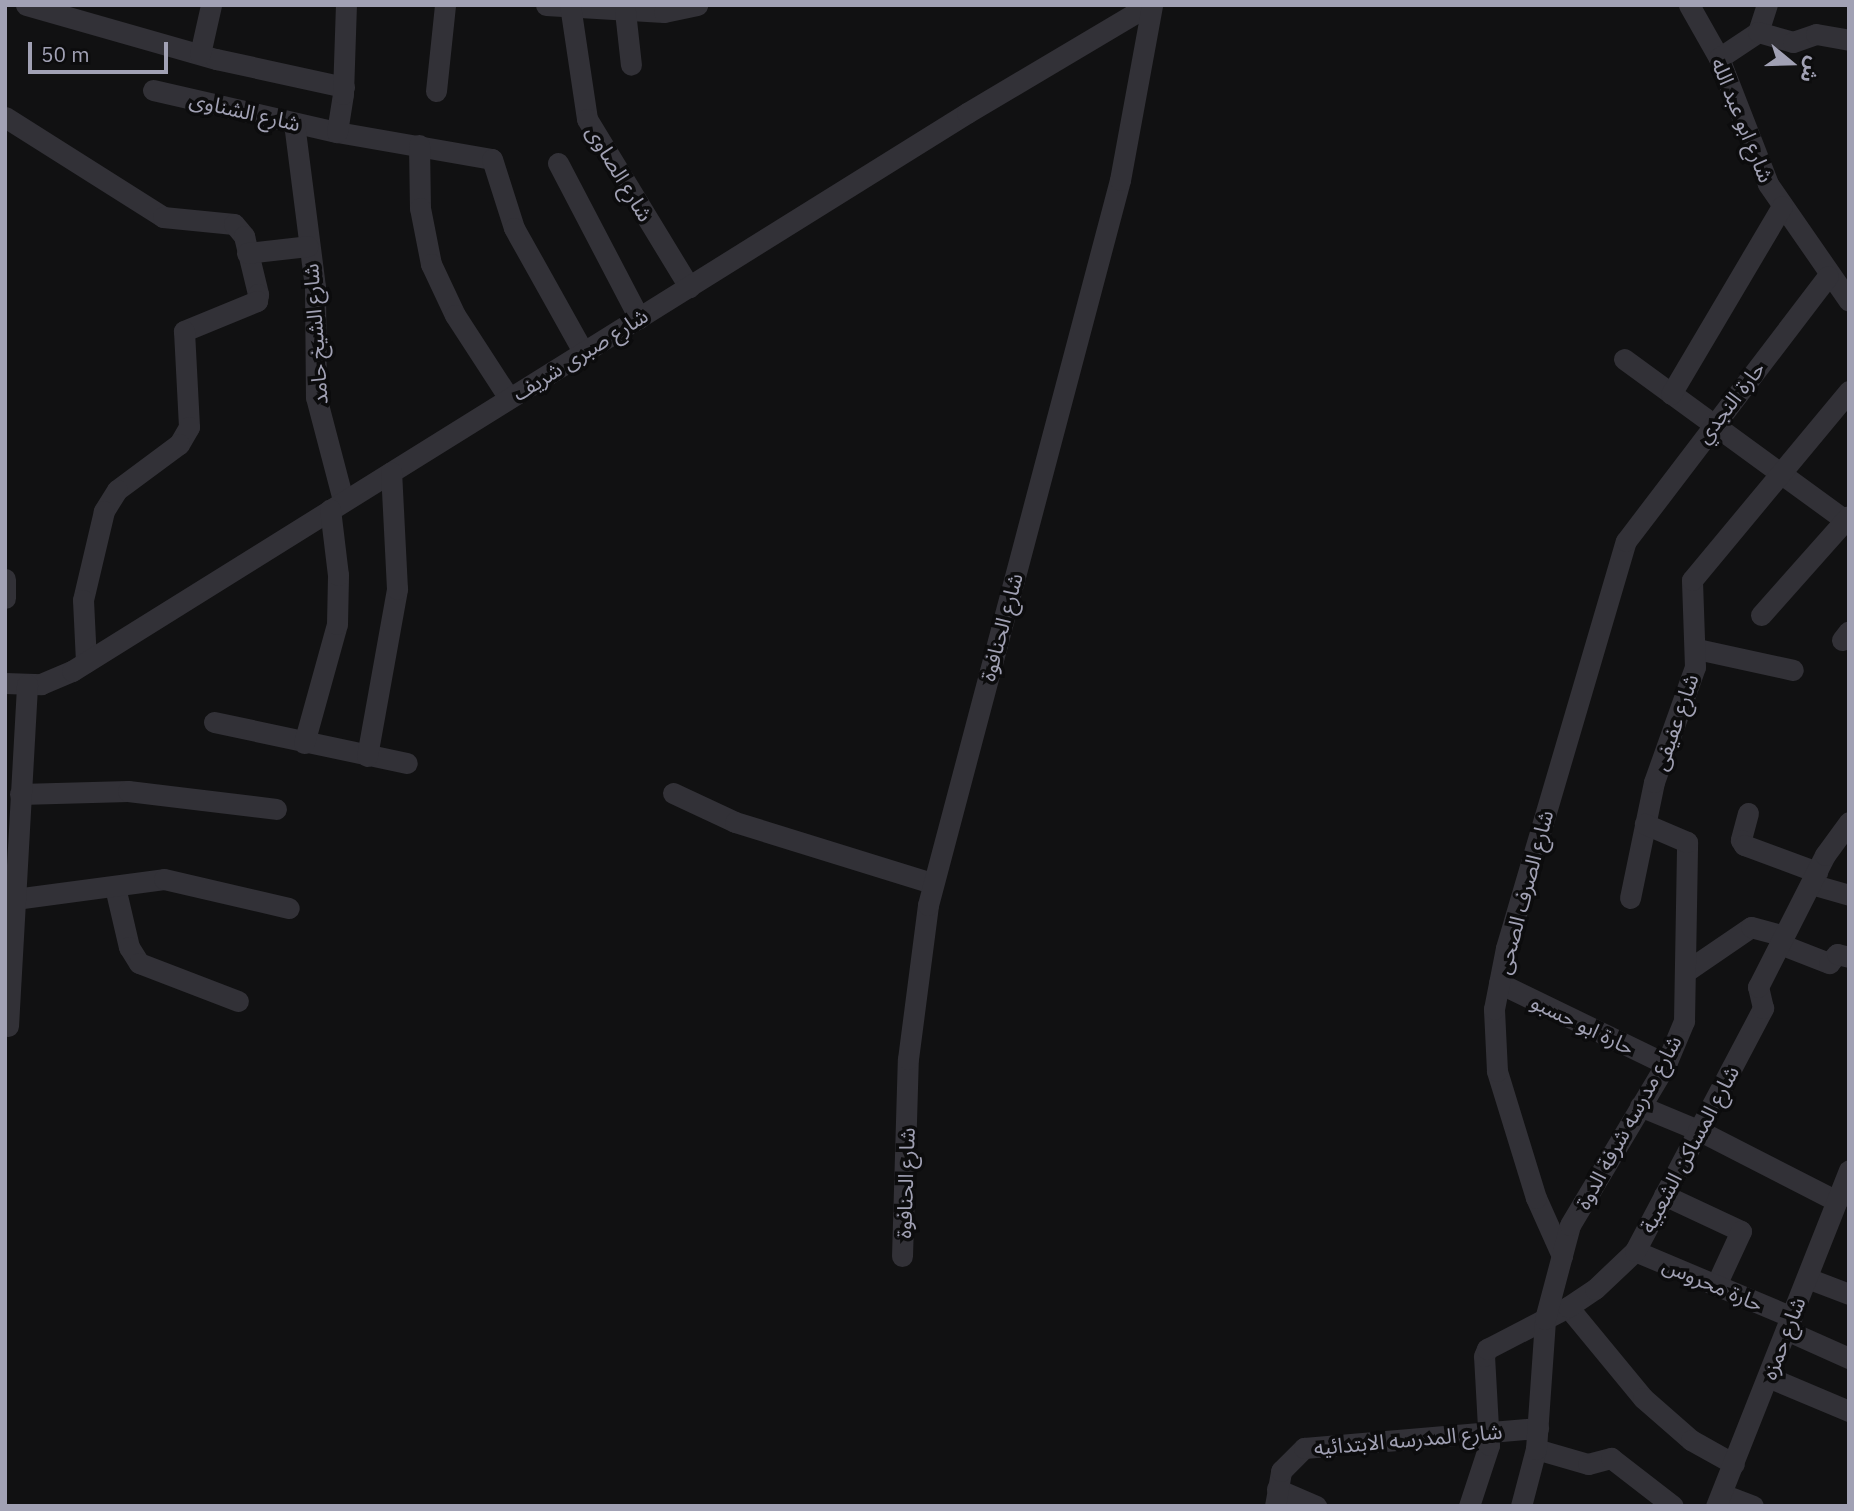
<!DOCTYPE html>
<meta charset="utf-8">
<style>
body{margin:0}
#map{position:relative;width:1854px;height:1511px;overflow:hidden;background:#111112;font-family:"IBM Plex Sans","Noto Sans Arabic",sans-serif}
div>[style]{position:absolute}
.minor>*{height:21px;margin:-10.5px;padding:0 10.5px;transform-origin:10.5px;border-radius:10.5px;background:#323137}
span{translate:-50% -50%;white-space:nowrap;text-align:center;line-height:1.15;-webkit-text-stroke:7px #0c0c0d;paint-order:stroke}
.street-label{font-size:21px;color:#a1a1b4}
.frame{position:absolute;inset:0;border:7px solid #a1a1b4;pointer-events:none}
.north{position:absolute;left:1756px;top:28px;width:70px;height:70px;-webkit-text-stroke:5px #0c0c0d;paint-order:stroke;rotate:109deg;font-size:19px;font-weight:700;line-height:28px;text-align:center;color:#a1a1b4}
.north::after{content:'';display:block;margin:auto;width:24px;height:32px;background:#a1a1b4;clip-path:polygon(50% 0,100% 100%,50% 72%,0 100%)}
.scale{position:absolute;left:28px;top:42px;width:140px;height:32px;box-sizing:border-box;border:4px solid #a1a1b4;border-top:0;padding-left:9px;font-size:21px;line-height:24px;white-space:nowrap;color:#a1a1b4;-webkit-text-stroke:5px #0c0c0d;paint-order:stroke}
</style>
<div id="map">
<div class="minor">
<i style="left:26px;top:5px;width:198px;rotate:15.9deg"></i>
<i style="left:216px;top:59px;width:131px;rotate:12.3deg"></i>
<i style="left:546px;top:5px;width:118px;rotate:3.4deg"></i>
<i style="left:664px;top:12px;width:34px;rotate:-12deg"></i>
<i style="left:570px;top:5px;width:115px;rotate:81.5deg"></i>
<i style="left:587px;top:119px;width:197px;rotate:58.7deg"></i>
<i style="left:1689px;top:5px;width:61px;rotate:60.5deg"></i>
<i style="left:1719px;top:58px;width:135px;rotate:68.7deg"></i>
<i style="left:1768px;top:184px;width:142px;rotate:55.3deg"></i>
<i style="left:625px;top:11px;width:54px;rotate:83.7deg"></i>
<i style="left:1758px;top:32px;width:28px;rotate:-72deg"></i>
<i style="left:200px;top:54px;width:50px;rotate:-77.3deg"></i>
<i style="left:1719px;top:58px;width:47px;rotate:-33.7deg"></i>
<i style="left:1758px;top:32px;width:36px;rotate:16deg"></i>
<i style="left:1793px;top:42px;width:24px;rotate:-19deg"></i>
<i style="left:1816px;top:34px;width:34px;rotate:10deg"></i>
<i style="left:153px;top:90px;width:189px;rotate:12.9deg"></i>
<i style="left:337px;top:132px;width:157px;rotate:9.9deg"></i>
<i style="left:492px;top:159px;width:72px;rotate:72.3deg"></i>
<i style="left:514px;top:228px;width:143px;rotate:60.8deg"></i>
<i style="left:436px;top:91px;width:86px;rotate:-84deg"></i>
<i style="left:5px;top:117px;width:187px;rotate:32.3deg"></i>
<i style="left:163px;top:217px;width:71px;rotate:5.6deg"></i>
<i style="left:234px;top:224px;width:16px;rotate:50deg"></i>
<i style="left:244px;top:236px;width:60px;rotate:76.4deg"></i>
<i style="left:258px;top:294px;width:7px;rotate:98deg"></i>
<i style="left:257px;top:301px;width:79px;rotate:157.7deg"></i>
<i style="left:184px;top:331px;width:96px;rotate:87deg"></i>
<i style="left:189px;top:427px;width:20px;rotate:120deg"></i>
<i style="left:179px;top:444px;width:77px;rotate:143.4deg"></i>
<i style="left:117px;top:490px;width:25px;rotate:122deg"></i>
<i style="left:104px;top:511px;width:91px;rotate:103.3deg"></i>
<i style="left:83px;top:600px;width:62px;rotate:87.2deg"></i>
<i style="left:294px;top:123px;width:164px;rotate:82.7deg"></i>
<i style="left:315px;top:286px;width:111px;rotate:89.5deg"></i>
<i style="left:316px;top:397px;width:106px;rotate:75.3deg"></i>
<i style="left:337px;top:132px;width:38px;rotate:-81deg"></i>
<i style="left:343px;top:94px;width:89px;rotate:-88.1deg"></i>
<i style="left:419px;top:145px;width:63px;rotate:89.1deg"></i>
<i style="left:420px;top:208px;width:57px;rotate:78.9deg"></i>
<i style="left:431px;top:264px;width:56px;rotate:64.8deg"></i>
<i style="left:455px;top:315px;width:99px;rotate:57deg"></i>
<i style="left:558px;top:163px;width:175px;rotate:62.4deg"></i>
<i style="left:247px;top:253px;width:61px;rotate:-6.5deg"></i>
<i style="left:1624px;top:359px;width:278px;rotate:36.1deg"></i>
<i style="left:1671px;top:394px;width:218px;rotate:-59.4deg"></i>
<i style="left:5px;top:579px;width:19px;rotate:90deg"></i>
<i style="left:1761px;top:615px;width:132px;rotate:-48.4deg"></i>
<i style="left:1842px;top:640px;width:11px;rotate:-52deg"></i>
<i style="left:1697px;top:649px;width:98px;rotate:12.3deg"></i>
<i style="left:5px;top:683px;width:36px;rotate:2deg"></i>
<i style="left:41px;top:684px;width:34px;rotate:-23deg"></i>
<i style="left:72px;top:671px;width:1055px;rotate:-31.94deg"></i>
<i style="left:967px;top:113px;width:212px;rotate:-30.7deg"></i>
<i style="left:214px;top:722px;width:197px;rotate:12deg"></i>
<i style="left:304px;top:743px;width:123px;rotate:-74.5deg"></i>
<i style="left:337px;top:624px;width:49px;rotate:-88.8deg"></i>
<i style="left:338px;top:575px;width:66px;rotate:-96.9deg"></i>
<i style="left:367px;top:756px;width:170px;rotate:-79.8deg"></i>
<i style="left:397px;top:589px;width:117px;rotate:-92.9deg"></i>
<i style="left:673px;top:793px;width:68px;rotate:25.1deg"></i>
<i style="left:735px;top:822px;width:206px;rotate:17.2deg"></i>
<i style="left:20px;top:794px;width:108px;rotate:-1.6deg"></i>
<i style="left:128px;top:791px;width:149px;rotate:6.9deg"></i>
<i style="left:1748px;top:813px;width:28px;rotate:105deg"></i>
<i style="left:1741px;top:840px;width:6px;rotate:59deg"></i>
<i style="left:1744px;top:845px;width:78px;rotate:20.3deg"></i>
<i style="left:1811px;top:884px;width:40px;rotate:16deg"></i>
<i style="left:115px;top:887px;width:62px;rotate:76.9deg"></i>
<i style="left:129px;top:947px;width:19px;rotate:58deg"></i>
<i style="left:139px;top:963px;width:106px;rotate:21deg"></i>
<i style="left:1630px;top:898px;width:118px;rotate:-78.3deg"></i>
<i style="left:1654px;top:782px;width:122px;rotate:-70.4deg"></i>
<i style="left:1695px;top:667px;width:87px;rotate:-92deg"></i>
<i style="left:1692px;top:580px;width:246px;rotate:-50.3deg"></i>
<i style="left:15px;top:899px;width:150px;rotate:-7.6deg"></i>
<i style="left:164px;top:879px;width:128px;rotate:13.1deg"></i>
<i style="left:1780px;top:944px;width:53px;rotate:21.2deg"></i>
<i style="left:1829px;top:963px;width:12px;rotate:-48deg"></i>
<i style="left:1837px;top:954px;width:12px;rotate:14deg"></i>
<i style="left:1688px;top:970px;width:76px;rotate:-34.3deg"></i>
<i style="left:1751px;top:927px;width:34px;rotate:15deg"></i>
<i style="left:1499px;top:983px;width:186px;rotate:25.9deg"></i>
<i style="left:8px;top:1026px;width:342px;rotate:-86.8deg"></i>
<i style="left:1640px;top:1106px;width:63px;rotate:22.5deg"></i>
<i style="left:1698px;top:1130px;width:156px;rotate:27.1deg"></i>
<i style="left:1664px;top:1195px;width:85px;rotate:25.1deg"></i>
<i style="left:1741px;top:1231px;width:60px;rotate:114.8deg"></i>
<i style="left:1635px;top:1251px;width:170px;rotate:22.8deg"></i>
<i style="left:902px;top:1256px;width:197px;rotate:-88.3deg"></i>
<i style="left:908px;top:1059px;width:155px;rotate:-82.6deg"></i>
<i style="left:928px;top:905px;width:750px;rotate:-75.17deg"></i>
<i style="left:1120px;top:180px;width:178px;rotate:-79.6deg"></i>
<i style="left:1562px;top:1256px;width:64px;rotate:-114.1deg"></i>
<i style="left:1536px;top:1198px;width:133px;rotate:-107.1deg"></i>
<i style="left:1497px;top:1071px;width:62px;rotate:-92.8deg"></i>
<i style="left:1494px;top:1009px;width:62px;rotate:-78.9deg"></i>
<i style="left:1506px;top:948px;width:424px;rotate:-73.6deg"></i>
<i style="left:1626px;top:541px;width:333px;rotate:-52.7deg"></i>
<i style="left:1807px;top:1278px;width:45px;rotate:20.9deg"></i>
<i style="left:1568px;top:1307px;width:118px;rotate:50.5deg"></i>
<i style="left:1643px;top:1398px;width:64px;rotate:41.2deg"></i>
<i style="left:1691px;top:1440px;width:49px;rotate:29.2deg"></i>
<i style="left:1786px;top:1330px;width:69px;rotate:24deg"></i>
<i style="left:1768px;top:1377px;width:88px;rotate:22.8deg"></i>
<i style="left:1536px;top:1449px;width:54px;rotate:16.1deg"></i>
<i style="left:1588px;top:1464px;width:24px;rotate:-15deg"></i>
<i style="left:1611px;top:1458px;width:78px;rotate:37.7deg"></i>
<i style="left:1277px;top:1489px;width:43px;rotate:23.6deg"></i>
<i style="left:1722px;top:1494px;width:33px;rotate:21deg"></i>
<i style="left:1275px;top:1506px;width:36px;rotate:-80deg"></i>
<i style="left:1281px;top:1471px;width:33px;rotate:-45deg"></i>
<i style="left:1304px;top:1448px;width:235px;rotate:-4.9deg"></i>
<i style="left:1469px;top:1506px;width:64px;rotate:-71.8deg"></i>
<i style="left:1489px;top:1445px;width:89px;rotate:-93.2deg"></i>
<i style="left:1484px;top:1356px;width:8px;rotate:-67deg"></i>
<i style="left:1487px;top:1349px;width:91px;rotate:-27.4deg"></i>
<i style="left:1568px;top:1307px;width:32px;rotate:-34deg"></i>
<i style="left:1595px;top:1289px;width:55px;rotate:-43.5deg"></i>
<i style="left:1635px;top:1251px;width:275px;rotate:-62.2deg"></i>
<i style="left:1763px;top:1008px;width:22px;rotate:-103deg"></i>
<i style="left:1758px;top:987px;width:148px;rotate:-63.1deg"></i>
<i style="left:1825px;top:855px;width:41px;rotate:-54deg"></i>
<i style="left:1521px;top:1506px;width:59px;rotate:-75.3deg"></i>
<i style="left:1536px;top:1449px;width:130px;rotate:-86deg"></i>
<i style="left:1545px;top:1319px;width:97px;rotate:-75.1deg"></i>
<i style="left:1570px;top:1225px;width:187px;rotate:-59.2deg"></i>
<i style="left:1666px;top:1064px;width:47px;rotate:-67.3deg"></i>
<i style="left:1684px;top:1021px;width:179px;rotate:-89deg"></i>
<i style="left:1687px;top:842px;width:46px;rotate:-156.8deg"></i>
<i style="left:1716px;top:1506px;width:361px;rotate:-68.4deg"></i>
</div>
<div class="street-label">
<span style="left:245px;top:111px;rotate:13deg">شارع الشناوى</span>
<span style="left:1743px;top:120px;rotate:68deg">شارع ابو عبد الله</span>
<span style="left:620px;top:173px;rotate:59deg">شارع الصاوى</span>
<span style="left:315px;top:334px;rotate:-94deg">شارع الشيخ حامد</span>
<span style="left:580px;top:354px;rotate:-32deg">شارع صبرى شريف</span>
<span style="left:1730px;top:402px;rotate:-52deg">حارة النجدي</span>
<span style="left:1001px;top:627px;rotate:-75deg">شارع الحنافوة</span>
<span style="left:1675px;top:722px;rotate:-71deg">شارع عفيفى</span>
<span style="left:1524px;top:892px;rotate:-75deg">شارع الصرف الصحى</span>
<span style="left:1583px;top:1024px;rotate:26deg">حارة ابو حسبو</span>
<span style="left:1628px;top:1122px;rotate:-61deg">شارع مدرسه شرفة الدوة</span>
<span style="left:1689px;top:1149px;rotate:-62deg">شارع المساكن الشعبية</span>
<span style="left:905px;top:1183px;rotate:-88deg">شارع الحنافوة</span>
<span style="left:1713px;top:1284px;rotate:23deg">حارة محروس</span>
<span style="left:1783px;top:1338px;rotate:-69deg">شارع حمزه</span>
<span style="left:1408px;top:1439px;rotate:-5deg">شارع المدرسه الابتدائيه</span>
</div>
<div class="frame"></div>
<div class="north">ش</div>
<div class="scale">50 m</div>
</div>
